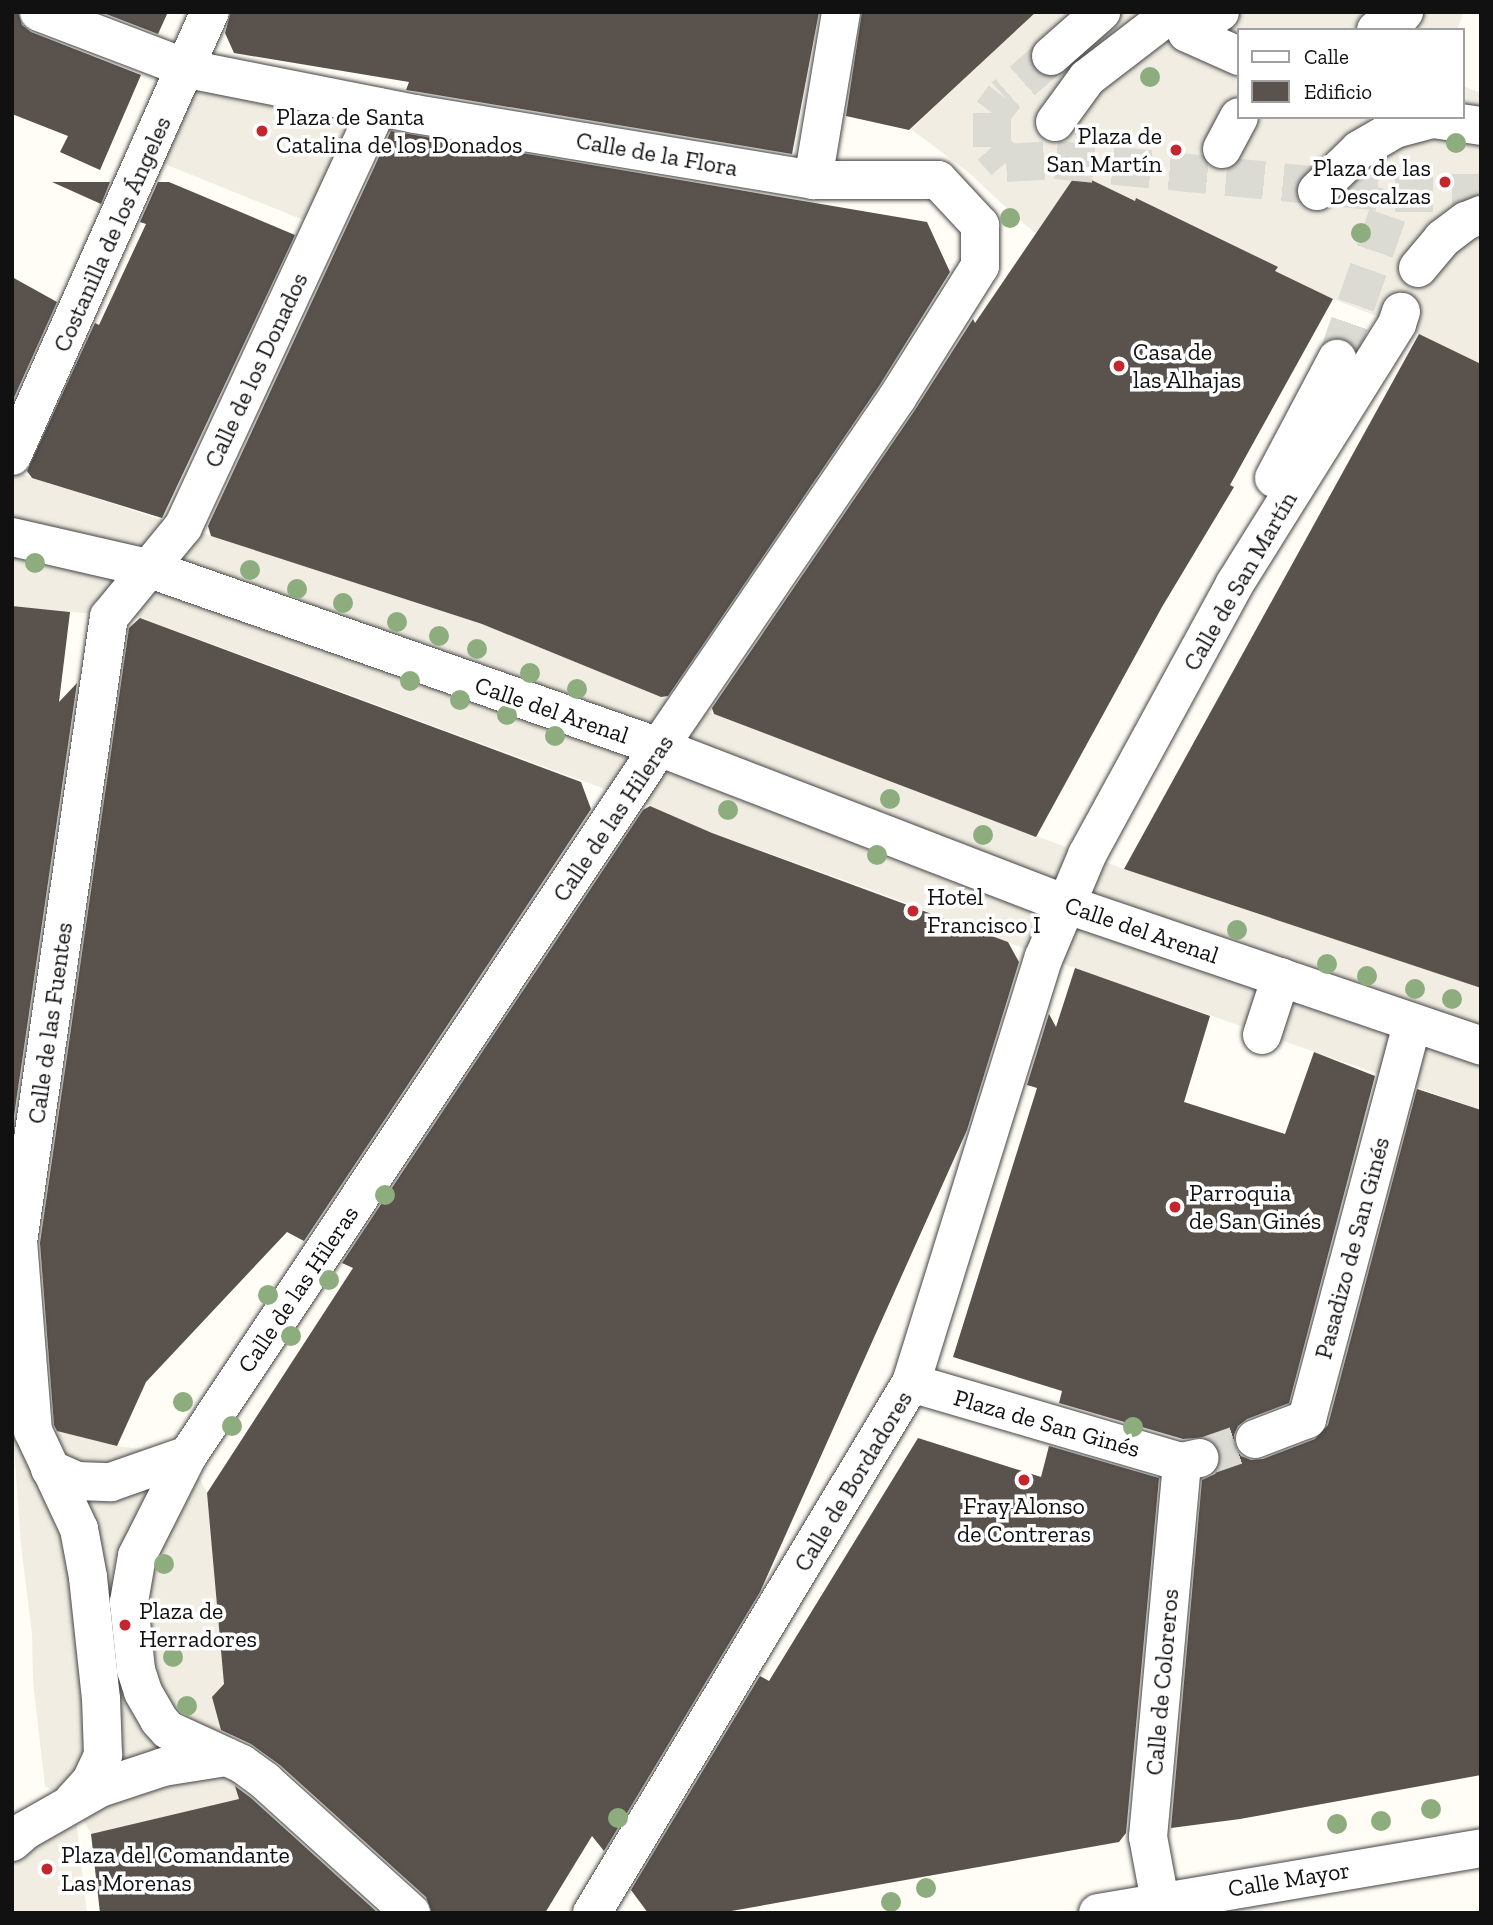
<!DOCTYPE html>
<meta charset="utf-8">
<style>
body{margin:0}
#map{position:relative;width:1493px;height:1925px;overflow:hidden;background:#fffdf5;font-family:"Zilla Slab",serif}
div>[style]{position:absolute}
.plaza>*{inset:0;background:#f1ede2}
.building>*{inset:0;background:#5a524d}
.minor-tunnel>*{height:38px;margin-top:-19px;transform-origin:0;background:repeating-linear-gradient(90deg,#dbdad3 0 38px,transparent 0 57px)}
.roads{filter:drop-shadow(0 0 2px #444) drop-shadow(0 0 2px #444)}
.minor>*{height:38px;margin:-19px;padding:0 19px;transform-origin:19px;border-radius:19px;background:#fff}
.trees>*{width:20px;height:20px;margin:-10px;border-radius:50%;background:#8dad7f}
.dots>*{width:19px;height:19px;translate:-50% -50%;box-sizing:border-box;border:4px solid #fff;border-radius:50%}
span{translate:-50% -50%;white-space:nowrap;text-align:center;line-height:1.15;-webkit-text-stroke:7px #fff;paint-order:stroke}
.poi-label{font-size:24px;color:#111}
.left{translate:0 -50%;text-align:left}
.right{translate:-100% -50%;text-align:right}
.street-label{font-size:24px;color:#111}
.frame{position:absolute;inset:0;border:14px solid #111;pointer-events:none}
.legend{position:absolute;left:1237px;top:28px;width:228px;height:91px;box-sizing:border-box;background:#fff;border:2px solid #a0a0a0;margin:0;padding:9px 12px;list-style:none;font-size:21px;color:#111}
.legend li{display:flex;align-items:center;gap:14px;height:35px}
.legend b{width:35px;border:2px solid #a0a0a0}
</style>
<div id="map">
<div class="plaza">
<i style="clip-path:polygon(1036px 12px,1464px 12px,1457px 30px,1239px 30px,1239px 117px,1463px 117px,1463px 86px,1481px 93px,1481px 364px,1397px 324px,1333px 299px,1275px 271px,1277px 267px,1137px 198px,1135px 201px,1077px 173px,1036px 233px,1024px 224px,968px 172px,911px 129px)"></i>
<i style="clip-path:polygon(188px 69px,378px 107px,323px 228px,145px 156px)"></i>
<i style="clip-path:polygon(12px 471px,482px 624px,661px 697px,714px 714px,1124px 869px,1481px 988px,1481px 1110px,1075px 968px,869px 889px,712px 833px,651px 806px,144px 619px,12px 606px)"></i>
<i style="clip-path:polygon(50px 1429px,117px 1446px,188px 1455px,207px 1493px,224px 1684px,239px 1800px,91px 1834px,74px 1803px,87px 1913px,12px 1913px,12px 1826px,72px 1801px,45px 1786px,33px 1682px,32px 1634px,21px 1545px,13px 1434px)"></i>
</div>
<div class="building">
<i style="clip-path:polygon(12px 12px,18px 12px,22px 25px,31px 32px,141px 75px,100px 170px,60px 152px,68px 136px,12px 114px)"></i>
<i style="clip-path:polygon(101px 12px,168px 12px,158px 34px)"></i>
<i style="clip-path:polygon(231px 12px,819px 12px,792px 154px,419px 92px,406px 90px,409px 82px,234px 53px,225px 33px)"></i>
<i style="clip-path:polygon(862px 12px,1036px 12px,909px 130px,846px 116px)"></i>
<i style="clip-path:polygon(391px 131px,927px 222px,950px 272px,879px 386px,668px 696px,661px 697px,482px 624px,211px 536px,208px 526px)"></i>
<i style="clip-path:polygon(1077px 173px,1135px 201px,1136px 198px,1278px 267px,1275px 271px,1333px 299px,1230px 485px,1234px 487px,1162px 607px,1036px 837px,714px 714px,712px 708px,915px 410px,973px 319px,975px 323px)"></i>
<i style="clip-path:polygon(52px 182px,110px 182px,101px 204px)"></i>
<i style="clip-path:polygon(158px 182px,169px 182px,295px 235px,162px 518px,32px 478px,27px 471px,95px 323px,99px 325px,146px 224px,140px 222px)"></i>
<i style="clip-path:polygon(12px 277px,57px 302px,12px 402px)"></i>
<i style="clip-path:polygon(1419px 334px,1481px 364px,1481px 988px,1124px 869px)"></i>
<i style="clip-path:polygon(12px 606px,70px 612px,59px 702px,77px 683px,12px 1130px)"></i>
<i style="clip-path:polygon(140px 618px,581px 782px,591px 809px,304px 1241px,287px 1232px,146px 1382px,117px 1446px,57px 1431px,54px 1425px,40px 1243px,129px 628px)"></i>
<i style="clip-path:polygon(650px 806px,712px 833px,1008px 942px,1019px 962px,967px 1130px,760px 1592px,604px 1851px,592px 1836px,545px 1913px,432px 1913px,426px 1897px,280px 1765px,251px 1744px,221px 1730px,212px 1697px,224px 1684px,207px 1493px,353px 1268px,342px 1263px,643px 810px)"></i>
<i style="clip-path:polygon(1075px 968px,1210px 1016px,1184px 1102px,1285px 1134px,1314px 1052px,1375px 1076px,1289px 1403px,1247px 1419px,1238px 1426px,1234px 1435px,1235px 1447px,1241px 1456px,1251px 1460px,1263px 1459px,1315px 1439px,1328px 1425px,1417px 1089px,1481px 1110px,1481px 1775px,1240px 1819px,1171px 1828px,1202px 1480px,1215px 1474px,1221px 1464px,1221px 1453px,1216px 1443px,1207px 1437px,1183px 1439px,1059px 1403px,1062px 1391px,953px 1357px,1037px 1088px,1027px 1085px,1049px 1014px,1056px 1027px)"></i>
<i style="clip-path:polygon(918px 1438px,1041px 1477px,1049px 1446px,1159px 1478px,1126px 1833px,1119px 1842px,720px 1913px,648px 1913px,631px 1890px,760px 1676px,769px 1681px)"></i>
<i style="clip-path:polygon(235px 1786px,251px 1798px,378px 1913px,100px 1913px,91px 1834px,239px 1799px)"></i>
</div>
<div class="minor-tunnel">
<i style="left:1051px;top:56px;width:62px;rotate:138.9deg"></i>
<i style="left:1004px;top:97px;width:20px;rotate:127deg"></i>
<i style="left:992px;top:113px;width:34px;rotate:90deg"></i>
<i style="left:992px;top:147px;width:21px;rotate:49deg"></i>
<i style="left:1006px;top:163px;width:50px;rotate:-3.4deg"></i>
<i style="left:1056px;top:160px;width:341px;rotate:5.6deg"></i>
<i style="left:1395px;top:193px;width:86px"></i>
<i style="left:1337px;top:359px;width:176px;rotate:-70.7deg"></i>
<i style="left:1200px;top:1458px;width:58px;rotate:-19.1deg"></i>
</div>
<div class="roads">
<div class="minor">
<i style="left:39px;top:12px;width:160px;rotate:20.9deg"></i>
<i style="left:188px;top:69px;width:231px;rotate:11.2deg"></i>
<i style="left:415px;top:114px;width:403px;rotate:9.4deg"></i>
<i style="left:813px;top:180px;width:125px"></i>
<i style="left:938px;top:180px;width:62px;rotate:47deg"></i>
<i style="left:980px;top:225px;width:41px;rotate:90deg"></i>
<i style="left:980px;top:266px;width:156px;rotate:122.2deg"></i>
<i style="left:897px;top:398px;width:422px;rotate:124.3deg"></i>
<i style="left:659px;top:747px;width:850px;rotate:123.63deg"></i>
<i style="left:188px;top:1455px;width:113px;rotate:116.8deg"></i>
<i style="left:137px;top:1556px;width:47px;rotate:99.9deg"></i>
<i style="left:129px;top:1602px;width:68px;rotate:84.1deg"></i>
<i style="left:136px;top:1670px;width:23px;rotate:72deg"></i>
<i style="left:143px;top:1692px;width:32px;rotate:60deg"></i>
<i style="left:159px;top:1720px;width:13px;rotate:48deg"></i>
<i style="left:168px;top:1730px;width:81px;rotate:24.7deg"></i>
<i style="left:242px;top:1764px;width:29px;rotate:36deg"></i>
<i style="left:265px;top:1781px;width:197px;rotate:42.1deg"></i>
<i style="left:1220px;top:12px;width:39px;rotate:148deg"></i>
<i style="left:1187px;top:33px;width:57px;rotate:23.9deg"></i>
<i style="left:1376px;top:30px;width:23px;rotate:-25deg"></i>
<i style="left:1397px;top:20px;width:11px;rotate:-49deg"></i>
<i style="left:1051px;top:56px;width:67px;rotate:-41.3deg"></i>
<i style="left:1055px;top:122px;width:54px;rotate:-54deg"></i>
<i style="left:1087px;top:78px;width:108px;rotate:-37.5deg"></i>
<i style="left:1222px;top:149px;width:36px;rotate:-62deg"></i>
<i style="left:813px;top:180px;width:170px;rotate:-80.5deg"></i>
<i style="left:1317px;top:191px;width:59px;rotate:-44.3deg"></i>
<i style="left:1359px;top:150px;width:42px;rotate:-30.3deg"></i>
<i style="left:1395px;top:129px;width:39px;rotate:-15deg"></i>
<i style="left:1433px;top:119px;width:49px;rotate:8.3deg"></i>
<i style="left:1418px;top:268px;width:38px;rotate:-50deg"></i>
<i style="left:1442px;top:239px;width:30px;rotate:-37deg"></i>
<i style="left:1466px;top:221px;width:16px;rotate:-22deg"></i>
<i style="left:12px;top:456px;width:486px;rotate:-66deg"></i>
<i style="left:1274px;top:478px;width:135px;rotate:-62.1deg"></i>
<i style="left:12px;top:537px;width:139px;rotate:12.9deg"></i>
<i style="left:147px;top:568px;width:542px;rotate:19.27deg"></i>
<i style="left:659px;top:747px;width:435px;rotate:21.1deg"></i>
<i style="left:1065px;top:904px;width:440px;rotate:18.8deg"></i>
<i style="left:1262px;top:1035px;width:61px;rotate:-71.9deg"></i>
<i style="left:911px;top:1383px;width:282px;rotate:16.3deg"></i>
<i style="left:1182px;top:1462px;width:18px;rotate:-13deg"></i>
<i style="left:1255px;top:1439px;width:56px;rotate:-21deg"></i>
<i style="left:1307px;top:1419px;width:409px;rotate:-75.1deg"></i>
<i style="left:50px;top:1469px;width:30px;rotate:24deg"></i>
<i style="left:77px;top:1481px;width:34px;rotate:2deg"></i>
<i style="left:111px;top:1482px;width:82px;rotate:-19.3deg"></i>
<i style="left:73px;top:1801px;width:27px;rotate:-48deg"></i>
<i style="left:91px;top:1781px;width:29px;rotate:-65deg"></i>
<i style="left:103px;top:1755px;width:56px;rotate:-92deg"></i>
<i style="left:101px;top:1699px;width:123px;rotate:-96.1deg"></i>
<i style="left:88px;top:1577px;width:49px;rotate:-100.6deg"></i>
<i style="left:79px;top:1529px;width:108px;rotate:-115.1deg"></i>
<i style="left:33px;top:1431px;width:190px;rotate:-94.5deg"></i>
<i style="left:18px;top:1242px;width:632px;rotate:-81.72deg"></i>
<i style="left:109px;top:617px;width:117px;rotate:-50.6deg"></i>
<i style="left:183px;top:527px;width:463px;rotate:-65.1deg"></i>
<i style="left:12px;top:1842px;width:18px;rotate:-41deg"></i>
<i style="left:26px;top:1830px;width:85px;rotate:-29.6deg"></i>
<i style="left:100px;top:1788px;width:66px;rotate:-18.4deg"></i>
<i style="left:163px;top:1767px;width:64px;rotate:-9deg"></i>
<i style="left:1160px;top:1901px;width:65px;rotate:-100.6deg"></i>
<i style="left:1148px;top:1837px;width:377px;rotate:-84.8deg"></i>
<i style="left:592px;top:1913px;width:619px;rotate:-58.96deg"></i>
<i style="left:911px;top:1383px;width:446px;rotate:-72.7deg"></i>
<i style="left:1044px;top:957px;width:111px;rotate:-67.1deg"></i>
<i style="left:1087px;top:855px;width:307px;rotate:-61.4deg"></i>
<i style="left:1234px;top:585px;width:308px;rotate:-58deg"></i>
<i style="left:1397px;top:324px;width:13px;rotate:-72deg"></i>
<i style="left:1098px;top:1913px;width:388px;rotate:-9.6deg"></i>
</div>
</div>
<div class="trees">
<i style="left:1150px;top:77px"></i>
<i style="left:1456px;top:143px"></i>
<i style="left:1010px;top:218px"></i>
<i style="left:1361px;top:233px"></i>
<i style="left:35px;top:563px"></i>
<i style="left:250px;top:570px"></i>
<i style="left:297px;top:589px"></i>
<i style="left:343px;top:603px"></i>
<i style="left:397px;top:622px"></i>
<i style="left:439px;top:636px"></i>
<i style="left:477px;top:649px"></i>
<i style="left:530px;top:673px"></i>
<i style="left:410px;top:681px"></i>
<i style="left:577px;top:689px"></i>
<i style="left:460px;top:700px"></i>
<i style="left:507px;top:715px"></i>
<i style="left:555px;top:736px"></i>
<i style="left:890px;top:799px"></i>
<i style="left:728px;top:810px"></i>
<i style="left:983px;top:835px"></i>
<i style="left:877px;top:855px"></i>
<i style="left:1237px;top:930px"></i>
<i style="left:1327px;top:964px"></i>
<i style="left:1367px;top:976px"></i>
<i style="left:1415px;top:989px"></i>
<i style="left:1452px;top:999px"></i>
<i style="left:385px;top:1195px"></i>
<i style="left:329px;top:1280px"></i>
<i style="left:268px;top:1295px"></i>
<i style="left:291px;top:1336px"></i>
<i style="left:183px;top:1402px"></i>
<i style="left:232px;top:1426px"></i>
<i style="left:1133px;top:1427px"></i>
<i style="left:164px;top:1564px"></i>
<i style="left:173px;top:1657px"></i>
<i style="left:187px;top:1706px"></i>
<i style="left:1431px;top:1809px"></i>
<i style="left:618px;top:1818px"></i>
<i style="left:1381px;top:1821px"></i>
<i style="left:1337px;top:1824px"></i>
<i style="left:926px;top:1888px"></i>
<i style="left:891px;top:1902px"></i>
</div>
<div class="dots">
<i style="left:262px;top:131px;background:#c4262e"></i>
<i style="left:1176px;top:150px;background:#c4262e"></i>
<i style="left:1445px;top:182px;background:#c4262e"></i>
<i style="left:1119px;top:366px;background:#c4262e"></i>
<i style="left:913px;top:911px;background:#c4262e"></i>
<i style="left:1175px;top:1207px;background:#c4262e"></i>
<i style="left:1024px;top:1480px;background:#c4262e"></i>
<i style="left:125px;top:1625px;background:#c4262e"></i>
<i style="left:47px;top:1869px;background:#c4262e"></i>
</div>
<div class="poi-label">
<span class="left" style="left:276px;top:131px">Plaza de Santa<br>Catalina de los Donados</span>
<span class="right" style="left:1162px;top:150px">Plaza de<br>San Martín</span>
<span class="right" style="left:1431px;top:182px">Plaza de las<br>Descalzas</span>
<span class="left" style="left:1133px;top:366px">Casa de<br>las Alhajas</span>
<span class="left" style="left:927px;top:911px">Hotel<br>Francisco I</span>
<span class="left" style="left:1189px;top:1207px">Parroquia<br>de San Ginés</span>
<span style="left:1024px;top:1520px">Fray Alonso<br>de Contreras</span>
<span class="left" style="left:139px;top:1625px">Plaza de<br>Herradores</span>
<span class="left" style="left:61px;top:1869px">Plaza del Comandante<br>Las Morenas</span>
</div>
<div class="street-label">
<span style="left:657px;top:154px;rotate:10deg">Calle de la Flora</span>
<span style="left:112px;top:234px;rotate:-66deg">Costanilla de los Ángeles</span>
<span style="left:256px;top:370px;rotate:-65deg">Calle de los Donados</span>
<span style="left:1240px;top:581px;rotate:-60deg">Calle de San Martín</span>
<span style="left:552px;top:710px;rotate:19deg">Calle del Arenal</span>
<span style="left:613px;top:818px;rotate:-56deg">Calle de las Hileras</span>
<span style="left:1142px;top:930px;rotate:19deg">Calle del Arenal</span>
<span style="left:50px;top:1023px;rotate:-82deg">Calle de las Fuentes</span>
<span style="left:1352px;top:1248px;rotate:-75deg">Pasadizo de San Ginés</span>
<span style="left:298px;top:1289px;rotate:-56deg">Calle de las Hileras</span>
<span style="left:1047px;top:1423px;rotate:16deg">Plaza de San Ginés</span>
<span style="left:853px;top:1481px;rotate:-59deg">Calle de Bordadores</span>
<span style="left:1162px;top:1682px;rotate:-85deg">Calle de Coloreros</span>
<span style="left:1289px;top:1879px;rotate:-9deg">Calle Mayor</span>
</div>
<div class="frame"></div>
<ul class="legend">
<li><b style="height:9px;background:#fff"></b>Calle</li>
<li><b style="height:19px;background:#5a524d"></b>Edificio</li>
</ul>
</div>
